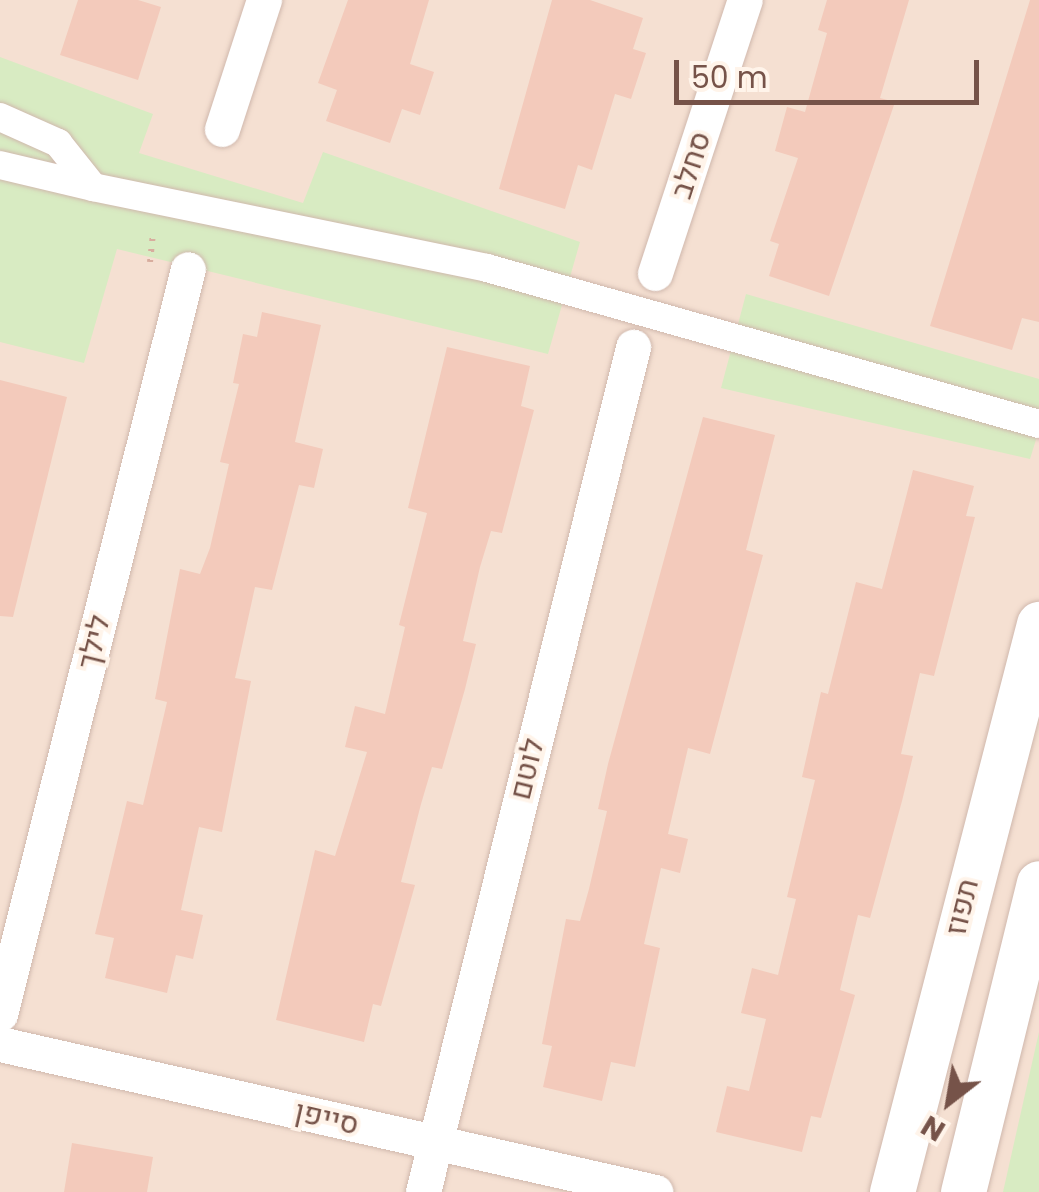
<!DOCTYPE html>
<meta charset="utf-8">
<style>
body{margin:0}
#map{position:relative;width:1039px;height:1192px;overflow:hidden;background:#fdf0e4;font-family:Poppins,Heebo,sans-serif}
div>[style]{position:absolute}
.residential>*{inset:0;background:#f5e0d2;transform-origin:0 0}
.green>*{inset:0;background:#d8ebc2}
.building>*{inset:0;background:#f3cabb}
.path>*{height:6px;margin-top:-3px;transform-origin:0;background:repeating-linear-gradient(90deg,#d8ad9e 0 2.5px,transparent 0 10.5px)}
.roads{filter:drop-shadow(0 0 2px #d0b8ad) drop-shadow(0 0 2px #d0b8ad)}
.pedestrian>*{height:28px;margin:-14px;padding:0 14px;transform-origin:14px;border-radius:14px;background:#fff}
.minor>*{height:35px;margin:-17.5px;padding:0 17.5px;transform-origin:17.5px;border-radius:17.5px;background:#fff}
.tertiary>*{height:45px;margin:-22.5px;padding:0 22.5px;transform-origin:22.5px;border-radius:22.5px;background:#fff}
span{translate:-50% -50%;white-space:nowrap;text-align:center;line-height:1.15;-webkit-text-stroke:8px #fff4ea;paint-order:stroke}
.street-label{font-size:30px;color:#765349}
.north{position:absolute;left:899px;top:1052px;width:100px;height:100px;-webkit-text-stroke:8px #fff4ea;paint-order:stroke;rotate:211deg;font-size:28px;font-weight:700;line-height:40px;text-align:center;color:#765349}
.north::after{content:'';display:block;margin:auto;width:35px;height:45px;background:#765349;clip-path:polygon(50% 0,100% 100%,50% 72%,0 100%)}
.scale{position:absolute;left:674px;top:60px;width:305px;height:45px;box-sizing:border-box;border:5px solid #765349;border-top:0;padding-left:12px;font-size:30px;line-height:35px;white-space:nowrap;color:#765349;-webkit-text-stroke:8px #fff4ea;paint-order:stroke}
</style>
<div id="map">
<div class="residential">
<i style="left:0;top:0;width:1039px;height:1192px"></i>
</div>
<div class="green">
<i style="clip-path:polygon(0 57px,153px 114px,139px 153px,303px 203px,323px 152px,580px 242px,548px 354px,117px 249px,84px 363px,0 342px)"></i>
<i style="clip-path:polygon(746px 294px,1039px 379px,1039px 430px,1030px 459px,721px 388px)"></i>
<i style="clip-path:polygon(1039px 1031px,1039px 1192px,1003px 1192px,1039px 1032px)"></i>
</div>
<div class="building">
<i style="clip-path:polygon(78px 0,138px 0,161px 7px,138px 80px,60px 55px)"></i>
<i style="clip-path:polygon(348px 0,429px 0,410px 64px,434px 72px,420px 115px,402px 109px,390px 143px,326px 121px,337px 90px,318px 83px)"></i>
<i style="clip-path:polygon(552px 0,590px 0,643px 18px,633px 49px,646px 53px,631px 99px,615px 94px,592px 170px,578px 165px,565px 209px,499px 189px)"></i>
<i style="clip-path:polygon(827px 0,909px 0,880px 98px,895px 102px,829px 296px,769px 276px,779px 244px,770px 241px,798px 158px,775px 151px,787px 107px,805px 112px,827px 33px,818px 30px)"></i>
<i style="clip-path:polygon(1030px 0,1039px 0,1039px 322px,1022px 318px,1012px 350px,930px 326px)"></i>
<i style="clip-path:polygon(262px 312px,321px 325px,295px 442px,323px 449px,314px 488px,299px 485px,272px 590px,255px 587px,235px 678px,251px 681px,222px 832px,199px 827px,181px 910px,203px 915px,193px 959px,176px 955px,167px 993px,105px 978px,114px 938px,95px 934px,127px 801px,143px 805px,167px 702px,155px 699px,180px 569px,200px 574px,210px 548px,229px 464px,220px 462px,239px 384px,233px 383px,243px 334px,257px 337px)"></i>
<i style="clip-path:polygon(447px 347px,530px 366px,521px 406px,534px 410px,502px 533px,491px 531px,480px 567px,463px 641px,476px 644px,465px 689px,442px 769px,432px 767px,421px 804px,401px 882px,415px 885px,381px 1006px,373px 1004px,364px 1042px,276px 1020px,315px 850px,335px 856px,367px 752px,345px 747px,355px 706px,385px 714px,405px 627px,399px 625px,427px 513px,408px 508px)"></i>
<i style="clip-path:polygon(0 380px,67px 397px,13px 617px,0 616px)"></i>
<i style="clip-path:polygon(703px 417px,775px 435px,746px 550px,763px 555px,710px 754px,688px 748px,668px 834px,688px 839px,680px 873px,661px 868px,644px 944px,660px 948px,635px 1067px,611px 1062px,602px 1101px,543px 1087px,552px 1046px,542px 1044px,566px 919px,580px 921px,589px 889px,607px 811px,598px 809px,608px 764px)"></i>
<i style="clip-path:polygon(913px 470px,974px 486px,966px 516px,975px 517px,934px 676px,920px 673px,901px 754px,913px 756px,902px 801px,870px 918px,858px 915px,840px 990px,855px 995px,821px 1118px,811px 1116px,802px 1152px,716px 1132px,727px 1086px,749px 1091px,766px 1019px,741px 1013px,752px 968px,778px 975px,796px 899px,787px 897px,815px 780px,802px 777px,821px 692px,828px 694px,856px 582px,882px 589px)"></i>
<i style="clip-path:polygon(72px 1143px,153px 1157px,147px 1192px,64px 1192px)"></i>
</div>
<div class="path">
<i style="left:150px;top:262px;width:30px;rotate:-84deg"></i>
</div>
<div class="roads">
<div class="pedestrian">
<i style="left:0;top:117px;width:64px;rotate:24.1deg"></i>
<i style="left:58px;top:143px;width:56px;rotate:51.5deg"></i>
<i style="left:93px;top:187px;width:402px;rotate:11.6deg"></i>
<i style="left:487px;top:268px;width:574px;rotate:15.78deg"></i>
<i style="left:0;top:165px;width:96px;rotate:13.3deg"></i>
</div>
<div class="minor">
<i style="left:222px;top:129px;width:136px;rotate:-72deg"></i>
<i style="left:655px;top:273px;width:287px;rotate:-71.8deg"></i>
<i style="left:0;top:1014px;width:768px;rotate:-75.84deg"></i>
<i style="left:0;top:1044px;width:672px;rotate:12.73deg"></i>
<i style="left:423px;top:1192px;width:871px;rotate:-76.04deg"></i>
</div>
<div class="tertiary">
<i style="left:892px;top:1192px;width:587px;rotate:-75.49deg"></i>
<i style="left:963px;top:1192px;width:318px;rotate:-76.2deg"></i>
</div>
</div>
<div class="street-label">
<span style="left:691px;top:165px;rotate:-72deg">סחלב</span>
<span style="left:94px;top:642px;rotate:-76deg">לילך</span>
<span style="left:527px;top:769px;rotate:-76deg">לוטם</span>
<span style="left:962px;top:907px;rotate:-76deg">תפוז</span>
<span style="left:327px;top:1118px;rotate:13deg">סייפן</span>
</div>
<div class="north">N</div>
<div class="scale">50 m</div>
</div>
